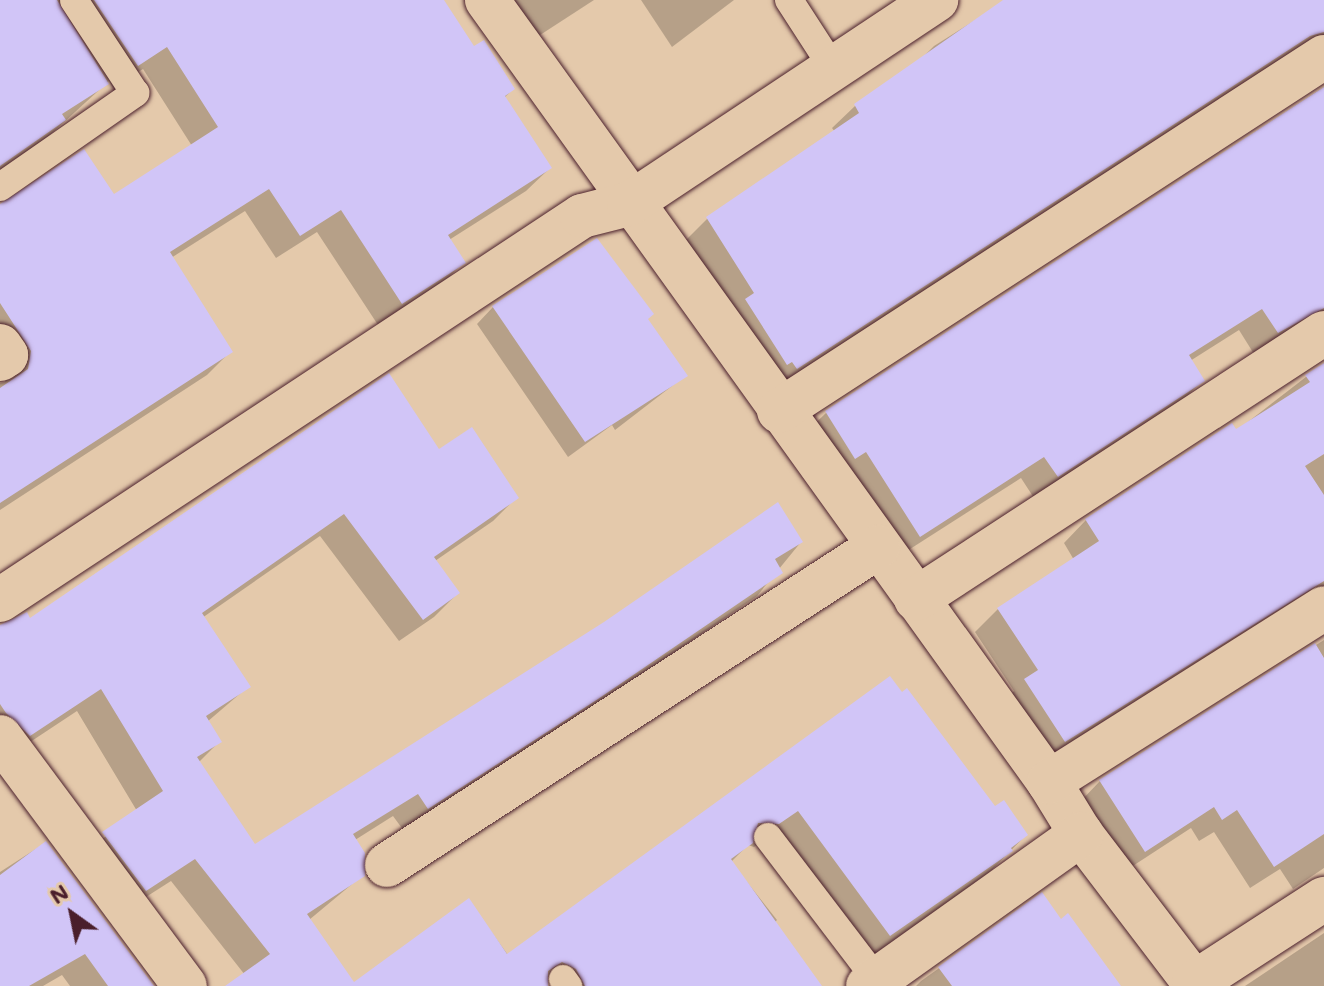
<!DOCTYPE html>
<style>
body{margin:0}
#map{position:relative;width:1324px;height:986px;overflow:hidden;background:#e4c9ab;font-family:Mali,sans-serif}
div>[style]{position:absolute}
.shadow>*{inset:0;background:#0003}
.building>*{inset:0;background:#d1c5f7}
.roads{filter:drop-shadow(0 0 2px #4a1f2b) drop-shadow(0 0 2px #4a1f2b)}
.lane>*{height:28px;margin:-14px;padding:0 14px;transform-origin:14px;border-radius:14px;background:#e4c9ab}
.street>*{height:44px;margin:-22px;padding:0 22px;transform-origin:22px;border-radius:22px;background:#e4c9ab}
span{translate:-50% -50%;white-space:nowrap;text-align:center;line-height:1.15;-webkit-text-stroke:6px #e4c9ab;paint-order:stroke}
.north{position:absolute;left:32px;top:874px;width:80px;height:80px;-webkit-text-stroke:6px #e4c9ab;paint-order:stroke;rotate:327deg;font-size:22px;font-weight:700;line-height:32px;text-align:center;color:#4a1f2b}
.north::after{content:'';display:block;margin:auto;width:28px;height:36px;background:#4a1f2b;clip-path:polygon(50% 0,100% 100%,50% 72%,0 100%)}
</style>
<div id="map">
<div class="shadow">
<i style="clip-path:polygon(0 0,442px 0,473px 49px,513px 89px,504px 98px,550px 168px,526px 191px,449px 240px,463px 263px,440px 286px,378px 325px,317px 232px,276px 258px,245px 211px,171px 258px,231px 351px,207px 375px,0 510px,0 383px,5px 382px,0 361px,0 216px,113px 197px,192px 146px,143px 69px,113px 88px,109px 81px,40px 144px,0 171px)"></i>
<i style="clip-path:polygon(513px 0,594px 0,537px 37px)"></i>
<i style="clip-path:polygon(641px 0,734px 0,672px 47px)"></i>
<i style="clip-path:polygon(1021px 0,1324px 0,1324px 71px,774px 390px,684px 242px,707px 219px,835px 132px,832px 128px,855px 106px,911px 69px,934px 46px,996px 7px)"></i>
<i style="clip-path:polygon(1324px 87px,1324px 356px,1254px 354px,1239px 330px,1190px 361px,1203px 380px,1180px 403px,1034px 498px,1021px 478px,896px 558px,803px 435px,826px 413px)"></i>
<i style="clip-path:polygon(493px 307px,646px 320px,685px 376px,615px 430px,612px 425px,568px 457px,477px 324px)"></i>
<i style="clip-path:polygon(1324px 363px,1324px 631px,1041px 764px,1002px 703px,1014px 691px,975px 632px,998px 609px,1074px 560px,1064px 543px,1086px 520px,1235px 432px)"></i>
<i style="clip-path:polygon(438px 452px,517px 497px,493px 521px,435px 561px,458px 593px,434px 617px,399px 641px,320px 536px,202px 618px,249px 686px,207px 722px,219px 742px,198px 763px,254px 847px,801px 542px,757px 596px,572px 722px,404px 831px,393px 816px,355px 840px,363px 875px,309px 920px,354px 984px,469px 901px,508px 955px,889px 679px,994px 809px,1026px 835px,987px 875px,867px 961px,774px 833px,754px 847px,748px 845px,731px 862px,777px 920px,773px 924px,813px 986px,582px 986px,566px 964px,537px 986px,228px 986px,245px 975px,171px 881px,121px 913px,80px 857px,137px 811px,77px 711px,6px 758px,0 753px,0 626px,30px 621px)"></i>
<i style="clip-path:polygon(1324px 640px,1324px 868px,1293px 889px,1280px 869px,1250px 888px,1214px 832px,1199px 841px,1191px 828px,1122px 873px,1078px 804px,1100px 781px)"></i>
<i style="clip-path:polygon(45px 843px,130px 986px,70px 986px,62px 975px,43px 986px,0 986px,0 872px)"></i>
<i style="clip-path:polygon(1042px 895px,1106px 986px,916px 986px,921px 981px)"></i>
<i style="clip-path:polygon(1324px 933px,1324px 986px,1245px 986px)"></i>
</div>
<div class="building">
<i style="clip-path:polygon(0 0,57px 0,109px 84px,62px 114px,66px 120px,0 166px)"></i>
<i style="clip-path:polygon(94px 0,444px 0,474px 46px,484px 40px,515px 89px,505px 96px,552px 168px,448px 235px,466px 263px,402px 304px,341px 210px,300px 236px,269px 189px,170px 252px,233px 352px,0 503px,0 388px,28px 369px,31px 351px,0 303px,0 204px,84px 149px,114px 194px,218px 127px,167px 47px,138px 66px)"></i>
<i style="clip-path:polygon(1003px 0,1324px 0,1324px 32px,1310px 36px,797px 369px,792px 362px,787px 365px,745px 299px,754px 293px,706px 217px,859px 113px,854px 104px)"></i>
<i style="clip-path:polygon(1324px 87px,1324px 308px,1278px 333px,1262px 309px,1189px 355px,1205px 381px,1058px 477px,1044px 457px,920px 537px,866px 452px,855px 459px,825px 411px)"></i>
<i style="clip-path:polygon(597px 238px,654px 314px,648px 319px,688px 376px,585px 442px,492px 306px)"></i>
<i style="clip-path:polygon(1324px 363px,1324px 454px,1305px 466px,1324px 495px,1324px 581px,1065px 742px,1024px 679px,1038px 670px,997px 608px,1099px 541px,1085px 519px,1232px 423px,1236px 429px,1310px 382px,1305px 375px)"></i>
<i style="clip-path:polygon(389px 373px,439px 449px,472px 427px,519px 498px,434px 557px,460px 593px,423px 620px,344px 514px,202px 613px,251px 687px,206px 716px,222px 742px,197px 757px,255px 844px,604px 622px,778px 502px,803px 542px,775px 559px,783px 573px,598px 699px,428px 809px,418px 794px,353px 834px,365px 853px,365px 876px,307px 914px,354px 982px,469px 898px,507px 954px,890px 676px,902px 692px,907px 688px,995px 806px,1004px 800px,1028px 835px,1011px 848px,1013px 851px,890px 936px,798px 811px,779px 824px,758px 823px,753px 843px,731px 859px,822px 986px,585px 986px,576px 969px,562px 962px,548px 971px,548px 986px,225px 986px,270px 954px,195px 859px,146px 891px,102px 832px,163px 791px,101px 689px,30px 736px,6px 713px,0 704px,0 625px,27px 612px,30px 618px)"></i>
<i style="clip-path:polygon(1315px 643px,1324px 658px,1324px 834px,1274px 867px,1237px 810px,1222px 820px,1214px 807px,1145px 852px,1099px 780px)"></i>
<i style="clip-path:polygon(46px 841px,154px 986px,108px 986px,85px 954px,29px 986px,0 986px,0 875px)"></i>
<i style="clip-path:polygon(1042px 892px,1061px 919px,1068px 913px,1121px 986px,952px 986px,938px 967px)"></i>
</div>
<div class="roads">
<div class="lane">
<i style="left:789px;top:0;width:81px;rotate:57.1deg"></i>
<i style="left:0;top:187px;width:165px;rotate:-34.8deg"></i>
<i style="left:135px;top:93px;width:111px;rotate:-123.3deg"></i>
<i style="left:768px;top:837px;width:180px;rotate:52.7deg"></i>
<i style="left:563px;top:979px;width:9px;rotate:54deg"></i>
</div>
<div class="street">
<i style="left:487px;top:0;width:963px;rotate:54.3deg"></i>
<i style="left:1049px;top:782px;width:61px;rotate:58.4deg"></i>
<i style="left:1081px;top:834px;width:191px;rotate:52.7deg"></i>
<i style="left:0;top:346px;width:11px;rotate:56deg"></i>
<i style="left:6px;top:355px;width:7px;rotate:146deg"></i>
<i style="left:779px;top:411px;width:650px;rotate:-33.01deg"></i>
<i style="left:916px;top:599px;width:487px;rotate:-33.1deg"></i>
<i style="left:0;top:600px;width:697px;rotate:-33.42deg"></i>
<i style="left:582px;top:216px;width:49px;rotate:-14.3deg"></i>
<i style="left:629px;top:204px;width:369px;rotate:-33.6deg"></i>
<i style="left:0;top:737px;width:310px;rotate:53.4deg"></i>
<i style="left:1049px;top:782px;width:325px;rotate:-32.3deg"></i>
<i style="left:387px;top:865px;width:585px;rotate:-32.93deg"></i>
<i style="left:1194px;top:983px;width:155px;rotate:-32.9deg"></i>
<i style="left:868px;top:986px;width:262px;rotate:-35.5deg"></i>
</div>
</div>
<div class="north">N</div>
</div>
